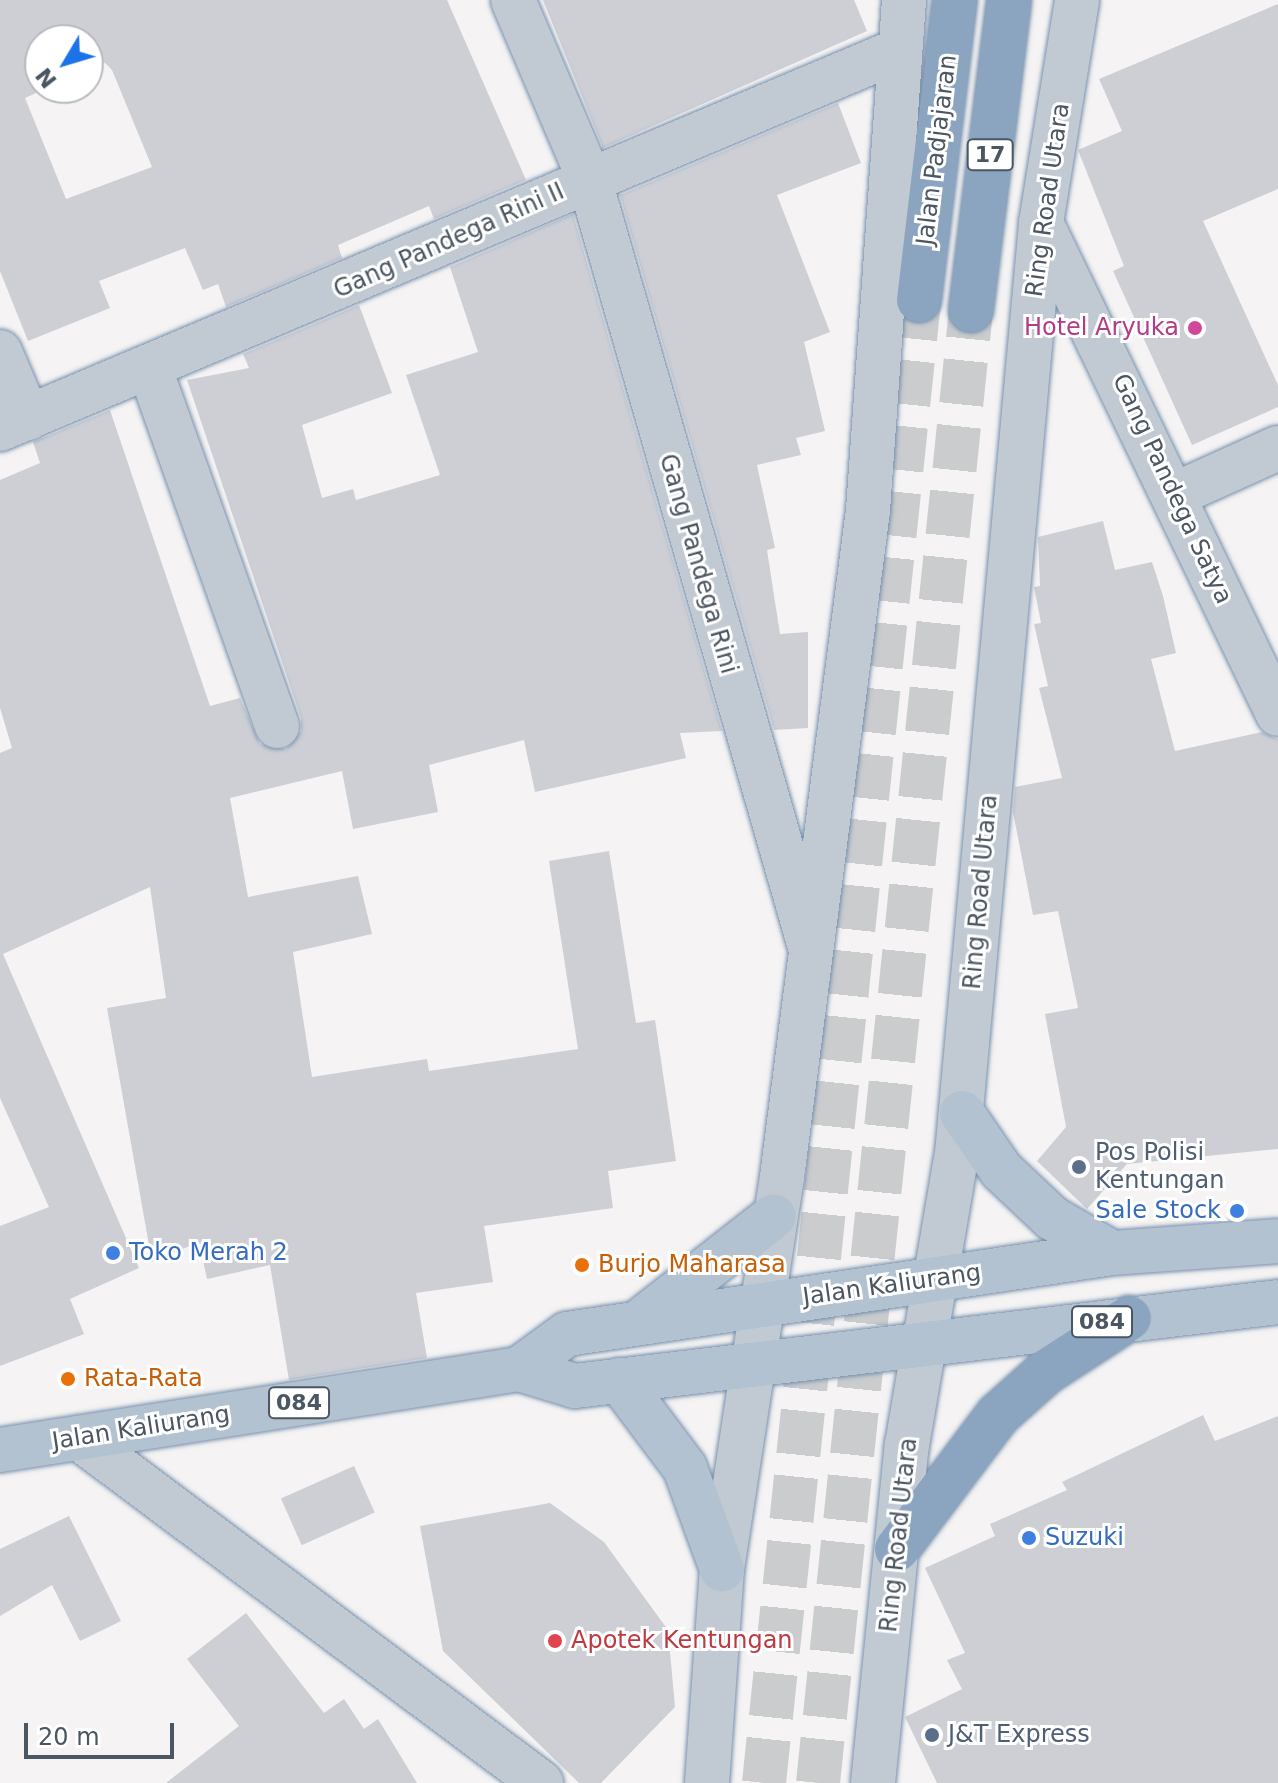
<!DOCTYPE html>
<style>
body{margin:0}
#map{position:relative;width:1278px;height:1783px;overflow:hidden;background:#f5f3f3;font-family:"DejaVu Sans",sans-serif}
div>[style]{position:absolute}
.building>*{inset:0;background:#cdcfd5;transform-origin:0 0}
.highway-tunnel>*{height:44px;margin-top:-22px;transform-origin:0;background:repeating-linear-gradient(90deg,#caccce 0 44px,transparent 0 66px)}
.roads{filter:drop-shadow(0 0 2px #7690ad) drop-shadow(0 0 2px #7690ad)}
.minor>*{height:44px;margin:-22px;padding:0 22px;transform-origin:22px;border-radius:22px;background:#c1cad2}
.major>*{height:44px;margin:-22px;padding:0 22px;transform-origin:22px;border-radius:22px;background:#b3c2d1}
.highway>*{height:44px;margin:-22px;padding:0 22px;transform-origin:22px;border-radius:22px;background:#8ba5c1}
.dots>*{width:22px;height:22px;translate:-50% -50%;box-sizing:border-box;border:4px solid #fff;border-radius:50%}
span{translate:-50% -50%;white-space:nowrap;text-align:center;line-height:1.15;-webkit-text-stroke:6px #fff;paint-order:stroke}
.shield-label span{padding:2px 6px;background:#fff;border:2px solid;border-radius:6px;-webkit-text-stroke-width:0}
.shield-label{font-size:22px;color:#4a5661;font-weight:700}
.street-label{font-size:24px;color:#4a5661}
.hotel-label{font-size:24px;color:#b23c85}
.right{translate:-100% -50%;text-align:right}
.service-label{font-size:24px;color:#4e5e75}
.left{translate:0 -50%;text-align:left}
.shop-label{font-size:24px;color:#366cbe}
.food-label{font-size:24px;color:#c56008}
.health-label{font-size:24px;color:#be3a42}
.north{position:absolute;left:24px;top:24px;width:80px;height:80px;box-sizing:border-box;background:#fff;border:2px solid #b7bbc0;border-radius:50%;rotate:232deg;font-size:22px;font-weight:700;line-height:32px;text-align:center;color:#4a5661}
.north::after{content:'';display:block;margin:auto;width:28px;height:36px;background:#1a73e8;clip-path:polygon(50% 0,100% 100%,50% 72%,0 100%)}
.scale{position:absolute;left:24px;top:1723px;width:150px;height:36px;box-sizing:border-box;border:4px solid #4a5661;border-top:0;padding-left:10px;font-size:24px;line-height:28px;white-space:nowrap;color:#4a5661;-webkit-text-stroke:6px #fff;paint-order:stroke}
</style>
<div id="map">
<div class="building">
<i style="clip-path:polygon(evenodd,0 0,447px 0,526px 180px,434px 219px,429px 206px,338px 245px,342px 258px,226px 307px,218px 284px,203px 290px,185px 248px,99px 281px,110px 308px,28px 341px,0 271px,0 0,40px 40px,88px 40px,88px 69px,104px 62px,112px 70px,152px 167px,66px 199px,25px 98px,47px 88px,40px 88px,40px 40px)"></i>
<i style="clip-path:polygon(543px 0,854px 0,867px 31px,603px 148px)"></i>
<i style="clip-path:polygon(1278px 4px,1278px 189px,1203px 221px,1278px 385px,1278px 407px,1192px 445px,1113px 271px,1124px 266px,1078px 150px,1122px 131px,1099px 79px)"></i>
<i style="clip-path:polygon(838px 103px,861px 163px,777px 195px,830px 332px,804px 342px,825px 431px,796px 438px,801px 455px,757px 465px,775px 548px,767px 550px,780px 634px,808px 632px,808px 728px,774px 730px,620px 195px)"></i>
<i style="clip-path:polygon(573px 214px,722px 731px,680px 733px,686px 758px,535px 792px,524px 740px,429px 765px,438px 812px,353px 829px,342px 771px,230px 798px,248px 897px,358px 876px,372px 934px,293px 952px,312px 1077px,427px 1059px,429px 1071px,578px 1049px,549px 861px,609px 851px,636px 1023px,655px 1020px,676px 1161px,608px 1171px,613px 1208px,484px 1226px,493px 1282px,416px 1293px,427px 1358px,289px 1380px,270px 1265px,207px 1279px,199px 1242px,152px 1262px,107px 1008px,166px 998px,150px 887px,3px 954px,139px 1268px,70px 1299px,84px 1334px,0 1366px,0 1226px,49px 1207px,0 1098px,0 753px,12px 748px,0 708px,0 480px,40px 463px,33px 442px,110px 410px,210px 706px,240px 698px,260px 744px,286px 749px,301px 731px,301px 718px,187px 380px,249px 368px,243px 354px,359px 305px,392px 393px,302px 425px,322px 498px,353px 489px,356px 500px,440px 475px,406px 375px,478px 352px,450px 267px)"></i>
<i style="clip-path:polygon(1103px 521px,1115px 570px,1152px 562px,1163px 596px,1176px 653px,1151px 659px,1175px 751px,1262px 732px,1278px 739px,1278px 1149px,1127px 1164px,1087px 1209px,1037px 1161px,1066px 1127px,1045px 1014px,1078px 1008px,1058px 911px,1033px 915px,1013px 812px,1015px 787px,1062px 778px,1039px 688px,1048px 686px,1034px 624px,1041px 623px,1034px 587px,1040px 586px,1038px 537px)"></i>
<i style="clip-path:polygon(1203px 1415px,1215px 1441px,1278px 1416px,1278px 1783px,937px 1783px,905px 1717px,962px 1689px,947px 1660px,965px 1653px,925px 1568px,995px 1536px,990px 1524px,1067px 1490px,1062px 1482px)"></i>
<i style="left:354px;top:1466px;width:51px;height:80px;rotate:66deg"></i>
<i style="clip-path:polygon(550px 1503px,604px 1542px,668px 1630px,675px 1707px,601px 1783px,579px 1783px,443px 1651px,420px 1526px)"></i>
<i style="clip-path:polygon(69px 1516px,121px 1621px,80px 1641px,52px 1585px,0 1616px,0 1549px)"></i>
<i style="clip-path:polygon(246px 1613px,324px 1713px,344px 1699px,364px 1729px,378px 1719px,417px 1783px,166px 1783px,239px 1726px,187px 1659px)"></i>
</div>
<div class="highway-tunnel">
<i style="left:764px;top:1783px;width:1491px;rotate:-84.03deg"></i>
<i style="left:818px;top:1783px;width:1481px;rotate:-84.07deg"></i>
</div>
<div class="roads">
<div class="minor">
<i style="left:513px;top:0;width:194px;rotate:66.9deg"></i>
<i style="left:589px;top:178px;width:796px;rotate:73.96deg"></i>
<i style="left:1041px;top:223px;width:545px;rotate:64.23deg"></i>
<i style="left:0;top:352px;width:72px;rotate:67deg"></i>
<i style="left:150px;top:369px;width:379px;rotate:70.4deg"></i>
<i style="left:0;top:429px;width:973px;rotate:-22.85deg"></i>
<i style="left:1174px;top:495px;width:114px;rotate:-24.3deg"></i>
<i style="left:79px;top:1438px;width:577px;rotate:36.75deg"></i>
<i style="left:707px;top:1783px;width:215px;rotate:-86deg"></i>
<i style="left:722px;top:1569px;width:397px;rotate:-81.3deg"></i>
<i style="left:782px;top:1177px;width:673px;rotate:-82.65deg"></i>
<i style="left:868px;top:510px;width:511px;rotate:-85.96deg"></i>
<i style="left:873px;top:1783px;width:340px;rotate:-84.3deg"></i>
<i style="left:907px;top:1445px;width:295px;rotate:-80.3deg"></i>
<i style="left:957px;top:1154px;width:935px;rotate:-84.84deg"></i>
<i style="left:1041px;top:223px;width:226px;rotate:-80.8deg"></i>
</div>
<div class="major">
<i style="left:962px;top:1113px;width:69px;rotate:55.6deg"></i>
<i style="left:1001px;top:1170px;width:70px;rotate:43.3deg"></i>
<i style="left:1052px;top:1218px;width:69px;rotate:30.3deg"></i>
<i style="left:644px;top:1318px;width:165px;rotate:-38.1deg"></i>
<i style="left:519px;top:1369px;width:59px;rotate:-36.1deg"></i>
<i style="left:567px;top:1334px;width:551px;rotate:-8.45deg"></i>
<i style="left:1112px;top:1253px;width:166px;rotate:-4.1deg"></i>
<i style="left:619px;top:1380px;width:110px;rotate:53.1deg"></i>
<i style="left:685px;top:1468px;width:108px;rotate:69.9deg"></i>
<i style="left:0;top:1450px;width:525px;rotate:-8.87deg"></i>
<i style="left:519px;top:1369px;width:59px;rotate:16.9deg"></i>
<i style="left:575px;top:1386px;width:708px;rotate:-6.81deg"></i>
</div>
<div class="highway">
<i style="left:919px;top:300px;width:302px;rotate:-83.2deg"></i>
<i style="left:971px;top:310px;width:312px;rotate:-83deg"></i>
<i style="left:897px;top:1549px;width:168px;rotate:-53deg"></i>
<i style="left:998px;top:1415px;width:64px;rotate:-41.9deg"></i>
<i style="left:1046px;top:1372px;width:99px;rotate:-33deg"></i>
</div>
</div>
<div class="dots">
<i style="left:1195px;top:328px;background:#d1479c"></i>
<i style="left:1079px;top:1167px;background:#5c6f8a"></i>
<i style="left:1237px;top:1211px;background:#3f7fe0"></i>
<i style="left:113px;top:1253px;background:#3f7fe0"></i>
<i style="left:582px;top:1265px;background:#e8710a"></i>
<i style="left:68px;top:1379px;background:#e8710a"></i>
<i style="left:1029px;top:1538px;background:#3f7fe0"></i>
<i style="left:555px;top:1641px;background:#e0444e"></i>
<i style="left:932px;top:1735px;background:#5c6f8a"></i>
</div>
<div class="shield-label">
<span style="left:990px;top:155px">17</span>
<span style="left:1102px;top:1322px">084</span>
<span style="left:299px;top:1403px">084</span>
</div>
<div class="street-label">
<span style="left:937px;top:150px;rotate:-83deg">Jalan Padjajaran</span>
<span style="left:1048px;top:200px;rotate:-82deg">Ring Road Utara</span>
<span style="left:449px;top:241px;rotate:-24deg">Gang Pandega Rini II</span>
<span style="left:1172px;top:489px;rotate:65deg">Gang Pandega Satya</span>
<span style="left:698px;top:564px;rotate:74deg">Gang Pandega Rini</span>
<span style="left:981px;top:892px;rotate:-85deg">Ring Road Utara</span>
<span style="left:892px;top:1285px;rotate:-8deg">Jalan Kaliurang</span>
<span style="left:141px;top:1428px;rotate:-9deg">Jalan Kaliurang</span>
<span style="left:899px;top:1535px;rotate:-84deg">Ring Road Utara</span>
</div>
<div class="hotel-label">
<span class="right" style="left:1179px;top:328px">Hotel Aryuka</span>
</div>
<div class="service-label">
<span class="left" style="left:1095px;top:1167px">Pos Polisi<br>Kentungan</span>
<span class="left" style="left:948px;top:1735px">J&amp;T Express</span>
</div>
<div class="shop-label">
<span class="right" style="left:1221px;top:1211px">Sale Stock</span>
<span class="left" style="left:129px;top:1253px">Toko Merah 2</span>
<span class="left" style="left:1045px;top:1538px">Suzuki</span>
</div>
<div class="food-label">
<span class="left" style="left:598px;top:1265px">Burjo Maharasa</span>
<span class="left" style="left:84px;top:1379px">Rata-Rata</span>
</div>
<div class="health-label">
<span class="left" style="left:571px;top:1641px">Apotek Kentungan</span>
</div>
<div class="north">N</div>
<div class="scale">20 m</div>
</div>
